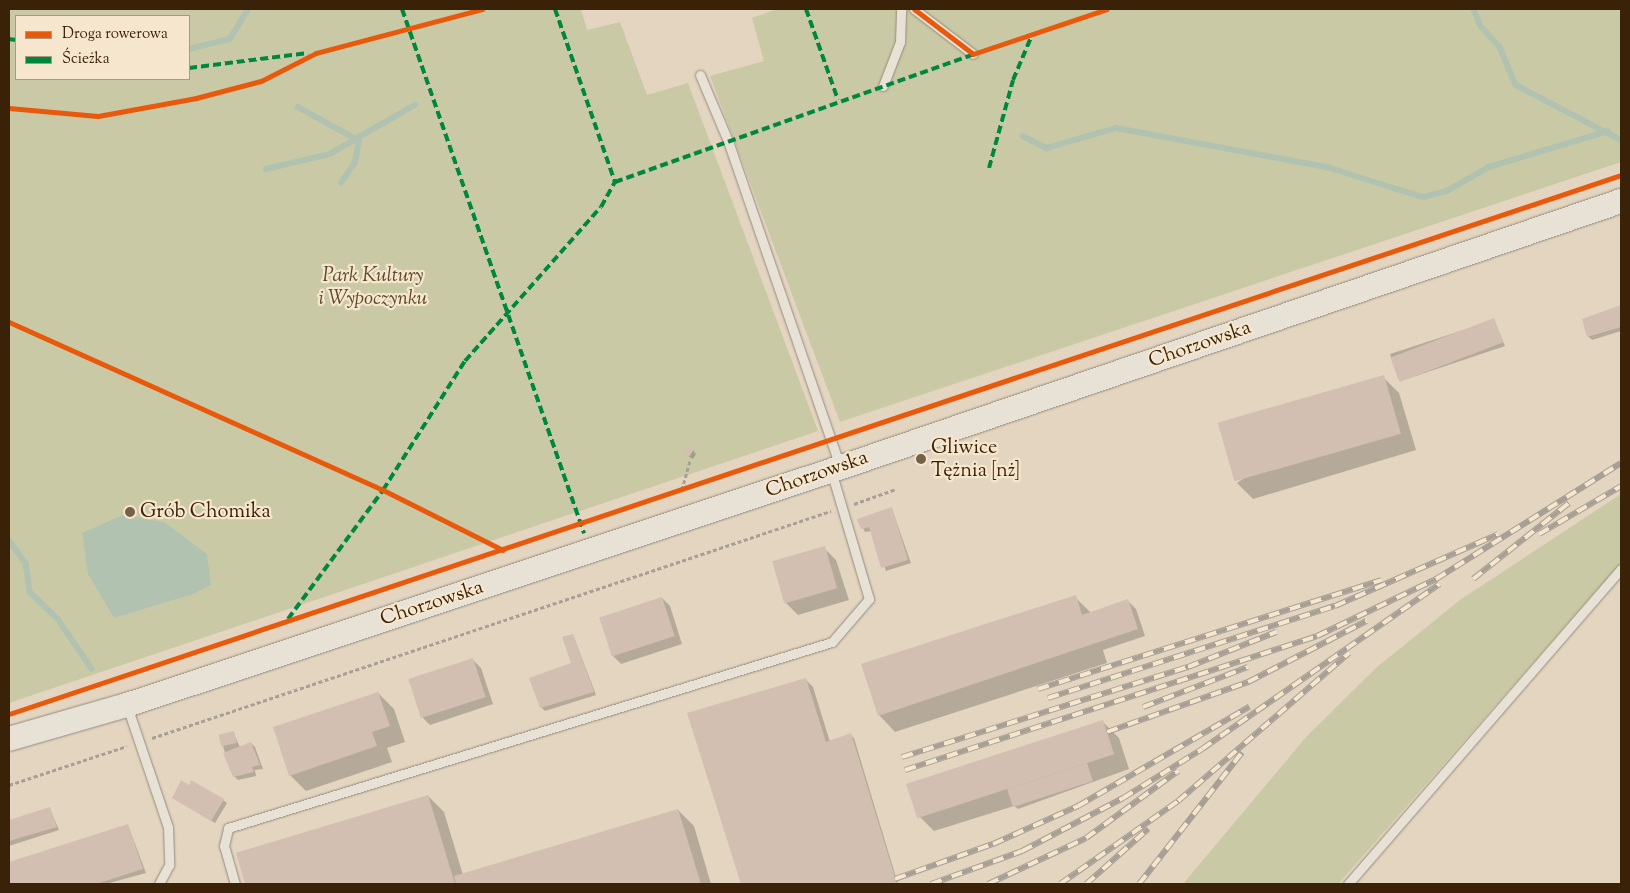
<!DOCTYPE html>
<meta charset="utf-8">
<style>
body{margin:0}
#map{position:relative;width:1630px;height:893px;overflow:hidden;background:#e3d5c0;font-family:"Sorts Mill Goudy",serif}
div>[style]{position:absolute}
.green>*{inset:0;background:#cac9a5}
.water>*{inset:0;background:#b1c2b1}
.shadow>*{inset:0;background:#0003}
.stream>*{height:5.5px;margin:-2.75px;padding:0 2.75px;transform-origin:2.75px;border-radius:2.75px;background:#b1c2b1}
.building>*{inset:0;background:#d2bfb1;transform-origin:0 0}
.path>*{height:3px;margin-top:-1.5px;transform-origin:0;background:repeating-linear-gradient(90deg,#a89f95 0 4px,transparent 0 6.5px)}
.roads{filter:drop-shadow(0 0 1px #968b7c) drop-shadow(0 0 1px #968b7c)}
.service>*{height:9px;margin:-4.5px;padding:0 4.5px;transform-origin:4.5px;border-radius:4.5px;background:#e8e1d6}
.secondary>*{height:24px;margin:-12px;padding:0 12px;transform-origin:12px;border-radius:12px;background:#e8e1d6}
.rail>*{height:5.5px;margin-top:-2.75px;transform-origin:0;background:repeating-linear-gradient(90deg,#f6e6cd 0 11px,#a89f95 0 22px);box-sizing:border-box;border-block:1px solid #a89f95}
.quiet>*{height:4px;margin-top:-2px;transform-origin:0;background:repeating-linear-gradient(90deg,#00873e 0 8px,transparent 0 12px)}
.cycleway>*{height:5px;margin:-2.5px;padding:0 2.5px;transform-origin:2.5px;border-radius:2.5px;background:#e8590c}
.dots>*{width:14px;height:14px;translate:-50% -50%;box-sizing:border-box;border:2px solid #f6e6cd;border-radius:50%}
span{translate:-50% -50%;white-space:nowrap;text-align:center;line-height:1.15;-webkit-text-stroke:4.5px #f6e6cd;paint-order:stroke}
.park-label{font-size:20px;color:#59492a;font-style:italic}
.street-label{font-size:20px;color:#3a2209}
.poi-label{font-size:20px;color:#3a2209}
.left{translate:0 -50%;text-align:left}
.frame{position:absolute;inset:0;border:10px solid #3a2209;pointer-events:none}
.legend{position:absolute;left:15px;top:15px;width:175px;height:65px;box-sizing:border-box;background:#f6e6cd;border:1px solid #ab987f;margin:0;padding:6px 9px;list-style:none;font-size:15px;color:#3a2209}
.legend li{display:flex;align-items:center;gap:10px;height:25px}
.legend b{width:25px;border:1px solid #ab987f}
</style>
<div id="map">
<div class="green">
<i style="clip-path:polygon(evenodd,9px 9px,581px 9px,587px 30px,620px 22px,647px 95px,688px 83px,818px 431px,9px 703px,9px 9px,16px 16px,189px 16px,189px 79px,16px 79px,16px 16px)"></i>
<i style="clip-path:polygon(777px 9px,1621px 9px,1621px 162px,840px 422px,710px 76px,764px 61px,752px 18px)"></i>
<i style="clip-path:polygon(1621px 494px,1621px 563px,1338px 884px,1183px 884px,1307px 736px,1377px 667px,1460px 600px)"></i>
</div>
<div class="water">
<i style="clip-path:polygon(123px 515px,164px 522px,207px 554px,211px 585px,193px 594px,114px 618px,88px 574px,82px 533px)"></i>
</div>
<div class="shadow">
<i style="clip-path:polygon(1621px 307px,1621px 331px,1592px 340px,1588px 336px,1583px 320px)"></i>
<i style="clip-path:polygon(1494px 320px,1505px 346px,1401px 381px,1398px 378px,1390px 354px)"></i>
<i style="clip-path:polygon(1383px 377px,1399px 393px,1416px 450px,1253px 499px,1237px 483px)"></i>
<i style="clip-path:polygon(693px 450px,696px 454px,693px 459px,688px 456px)"></i>
<i style="clip-path:polygon(892px 509px,911px 563px,886px 571px,872px 531px,865px 532px,859px 520px)"></i>
<i style="clip-path:polygon(824px 548px,836px 560px,849px 600px,798px 615px,786px 603px)"></i>
<i style="clip-path:polygon(1075px 597px,1091px 613px,1128px 601px,1136px 609px,1145px 636px,1103px 650px,1107px 663px,895px 732px,880px 716px,863px 665px)"></i>
<i style="clip-path:polygon(662px 598px,670px 606px,682px 644px,621px 664px,613px 656px)"></i>
<i style="clip-path:polygon(573px 635px,596px 695px,545px 711px,541px 707px,573px 664px)"></i>
<i style="clip-path:polygon(473px 660px,481px 668px,493px 704px,430px 725px,422px 717px)"></i>
<i style="clip-path:polygon(805px 679px,813px 687px,830px 742px,850px 735px,854px 738px,898px 884px,742px 884px,688px 714px)"></i>
<i style="clip-path:polygon(378px 693px,394px 709px,405px 742px,387px 748px,392px 762px,306px 791px,290px 775px)"></i>
<i style="clip-path:polygon(1103px 722px,1119px 738px,1129px 769px,1018px 809px,1014px 806px,934px 831px,918px 815px)"></i>
<i style="clip-path:polygon(233px 732px,240px 747px,251px 743px,255px 747px,263px 769px,255px 770px,256px 776px,238px 780px,234px 776px,223px 747px)"></i>
<i style="clip-path:polygon(428px 796px,444px 812px,463px 875px,678px 810px,694px 826px,711px 884px,247px 884px,237px 853px)"></i>
<i style="clip-path:polygon(173px 798px,223px 800px,227px 803px,215px 823px)"></i>
<i style="clip-path:polygon(50px 809px,59px 830px,9px 846px,9px 822px)"></i>
<i style="clip-path:polygon(128px 825px,146px 873px,106px 884px,9px 884px,9px 863px)"></i>
</div>
<div class="stream">
<i style="left:1474px;top:9px;width:17px;rotate:69deg"></i>
<i style="left:1480px;top:25px;width:30px;rotate:48deg"></i>
<i style="left:1500px;top:47px;width:41px;rotate:67.2deg"></i>
<i style="left:1516px;top:85px;width:119px;rotate:27.6deg"></i>
<i style="left:189px;top:49px;width:42px;rotate:-13.7deg"></i>
<i style="left:230px;top:39px;width:35px;rotate:-59deg"></i>
<i style="left:298px;top:107px;width:66px;rotate:28.9deg"></i>
<i style="left:1023px;top:136px;width:27px;rotate:27deg"></i>
<i style="left:1047px;top:148px;width:72px;rotate:-16.2deg"></i>
<i style="left:1116px;top:128px;width:215px;rotate:10.5deg"></i>
<i style="left:1327px;top:167px;width:101px;rotate:17.4deg"></i>
<i style="left:1423px;top:197px;width:25px;rotate:-14deg"></i>
<i style="left:1447px;top:191px;width:48px;rotate:-29.7deg"></i>
<i style="left:1489px;top:167px;width:124px;rotate:-16.8deg"></i>
<i style="left:266px;top:169px;width:66px;rotate:-13.2deg"></i>
<i style="left:330px;top:154px;width:98px;rotate:-30deg"></i>
<i style="left:341px;top:183px;width:25px;rotate:-56deg"></i>
<i style="left:355px;top:162px;width:26px;rotate:-79deg"></i>
<i style="left:9px;top:540px;width:29px;rotate:54deg"></i>
<i style="left:26px;top:563px;width:29px;rotate:82deg"></i>
<i style="left:30px;top:592px;width:39px;rotate:44deg"></i>
<i style="left:58px;top:619px;width:60px;rotate:55.8deg"></i>
</div>
<div class="building">
<i style="clip-path:polygon(1621px 305px,1621px 327px,1587px 337px,1582px 319px)"></i>
<i style="left:1494px;top:318px;width:26px;height:111px;rotate:69deg"></i>
<i style="left:1384px;top:375px;width:61px;height:173px;rotate:74deg"></i>
<i style="clip-path:polygon(688px 446px,694px 449px,689px 457px,683px 453px)"></i>
<i style="clip-path:polygon(892px 507px,908px 560px,881px 568px,869px 527px,861px 529px,857px 519px)"></i>
<i style="left:825px;top:546px;width:44px;height:55px;rotate:74deg"></i>
<i style="clip-path:polygon(1076px 595px,1082px 615px,1128px 599px,1138px 629px,878px 716px,861px 664px)"></i>
<i style="left:662px;top:597px;width:41px;height:66px;rotate:72deg"></i>
<i style="clip-path:polygon(573px 634px,594px 692px,540px 708px,529px 678px,571px 663px,562px 637px)"></i>
<i style="left:473px;top:658px;width:41px;height:68px;rotate:72deg"></i>
<i style="clip-path:polygon(806px 678px,826px 742px,851px 733px,897px 884px,741px 884px,687px 713px)"></i>
<i style="clip-path:polygon(378px 692px,390px 726px,372px 732px,377px 746px,289px 776px,273px 727px)"></i>
<i style="left:1103px;top:720px;width:36px;height:207px;rotate:72deg"></i>
<i style="left:234px;top:731px;width:12px;height:16px;rotate:76deg"></i>
<i style="clip-path:polygon(251px 742px,260px 765px,252px 767px,254px 772px,233px 777px,223px 753px)"></i>
<i style="left:1087px;top:763px;width:19px;height:84px;rotate:72deg"></i>
<i style="clip-path:polygon(181px 780px,189px 785px,191px 780px,224px 799px,211px 821px,172px 798px)"></i>
<i style="clip-path:polygon(428px 795px,455px 884px,245px 884px,236px 853px)"></i>
<i style="clip-path:polygon(50px 807px,57px 827px,9px 841px,9px 820px)"></i>
<i style="clip-path:polygon(678px 809px,701px 884px,456px 884px,454px 876px)"></i>
<i style="clip-path:polygon(128px 824px,143px 869px,96px 884px,9px 884px,9px 862px)"></i>
</div>
<div class="path">
<i style="left:682px;top:490px;width:30px;rotate:-75deg"></i>
<i style="left:854px;top:504px;width:45px;rotate:-19.7deg"></i>
<i style="left:152px;top:738px;width:716px;rotate:-18.49deg"></i>
<i style="left:9px;top:785px;width:124px;rotate:-18.3deg"></i>
</div>
<div class="roads">
<div class="service">
<i style="left:914px;top:9px;width:74px;rotate:37.3deg"></i>
<i style="left:700px;top:75px;width:72px;rotate:67deg"></i>
<i style="left:728px;top:141px;width:345px;rotate:71deg"></i>
<i style="left:883px;top:86px;width:47px;rotate:-68.9deg"></i>
<i style="left:900px;top:42px;width:33px;rotate:-88deg"></i>
<i style="left:127px;top:706px;width:128px;rotate:71.3deg"></i>
<i style="left:168px;top:827px;width:38px;rotate:88deg"></i>
<i style="left:169px;top:865px;width:21px;rotate:118deg"></i>
<i style="left:235px;top:884px;width:40px;rotate:-106deg"></i>
<i style="left:224px;top:846px;width:18px;rotate:-77deg"></i>
<i style="left:228px;top:828px;width:632px;rotate:-17.12deg"></i>
<i style="left:832px;top:642px;width:57px;rotate:-49.3deg"></i>
<i style="left:869px;top:599px;width:134px;rotate:-106.5deg"></i>
<i style="left:1348px;top:884px;width:417px;rotate:-49.1deg"></i>
</div>
<div class="secondary">
<i style="left:9px;top:739px;width:123px;rotate:-16.1deg"></i>
<i style="left:127px;top:705px;width:741px;rotate:-18.41deg"></i>
<i style="left:830px;top:471px;width:836px;rotate:-18.85deg"></i>
</div>
</div>
<div class="rail">
<i style="left:1539px;top:534px;width:95px;rotate:-30.3deg"></i>
<i style="left:1473px;top:579px;width:122px;rotate:-38.4deg"></i>
<i style="left:1038px;top:689px;width:360px;rotate:-17.6deg"></i>
<i style="left:1048px;top:698px;width:301px;rotate:-17.8deg"></i>
<i style="left:1335px;top:606px;width:178px;rotate:-23.8deg"></i>
<i style="left:1143px;top:707px;width:112px;rotate:-20.9deg"></i>
<i style="left:1107px;top:732px;width:150px;rotate:-19.5deg"></i>
<i style="left:1248px;top:682px;width:133px;rotate:-27.3deg"></i>
<i style="left:902px;top:757px;width:300px;rotate:-17.5deg"></i>
<i style="left:1188px;top:667px;width:95px;rotate:-21.7deg"></i>
<i style="left:905px;top:770px;width:433px;rotate:-18deg"></i>
<i style="left:1317px;top:636px;width:132px;rotate:-25.6deg"></i>
<i style="left:1436px;top:579px;width:218px;rotate:-32.1deg"></i>
<i style="left:895px;top:879px;width:104px;rotate:-19.7deg"></i>
<i style="left:993px;top:844px;width:93px;rotate:-24.1deg"></i>
<i style="left:1078px;top:806px;width:198px;rotate:-30.1deg"></i>
<i style="left:931px;top:884px;width:97px;rotate:-19.9deg"></i>
<i style="left:1022px;top:851px;width:114px;rotate:-27.7deg"></i>
<i style="left:1123px;top:798px;width:93px;rotate:-31.8deg"></i>
<i style="left:1202px;top:749px;width:289px;rotate:-34.8deg"></i>
<i style="left:988px;top:884px;width:108px;rotate:-25.1deg"></i>
<i style="left:1086px;top:838px;width:114px;rotate:-36.1deg"></i>
<i style="left:1060px;top:884px;width:144px;rotate:-35.1deg"></i>
<i style="left:1178px;top:801px;width:226px;rotate:-40.9deg"></i>
<i style="left:1086px;top:884px;width:83px;rotate:-41.6deg"></i>
<i style="left:1139px;top:884px;width:167px;rotate:-52deg"></i>
</div>
<div class="quiet">
<i style="left:402px;top:9px;width:555px;rotate:70.85deg"></i>
<i style="left:555px;top:9px;width:183px;rotate:70.9deg"></i>
<i style="left:806px;top:9px;width:96px;rotate:70.6deg"></i>
<i style="left:9px;top:39px;width:7px;rotate:8deg"></i>
<i style="left:189px;top:68px;width:120px;rotate:-7.2deg"></i>
<i style="left:989px;top:168px;width:91px;rotate:-74.7deg"></i>
<i style="left:1013px;top:80px;width:49px;rotate:-67.1deg"></i>
<i style="left:288px;top:619px;width:160px;rotate:-53.6deg"></i>
<i style="left:383px;top:490px;width:153px;rotate:-57.6deg"></i>
<i style="left:465px;top:361px;width:205px;rotate:-48.6deg"></i>
<i style="left:601px;top:207px;width:29px;rotate:-61deg"></i>
<i style="left:615px;top:182px;width:382px;rotate:-19.6deg"></i>
</div>
<div class="cycleway">
<i style="left:914px;top:9px;width:74px;rotate:37.3deg"></i>
<i style="left:973px;top:54px;width:141px;rotate:-18.6deg"></i>
<i style="left:9px;top:108px;width:89px;rotate:5.1deg"></i>
<i style="left:98px;top:116px;width:100px;rotate:-10.4deg"></i>
<i style="left:196px;top:98px;width:67px;rotate:-14.7deg"></i>
<i style="left:261px;top:81px;width:62px;rotate:-27deg"></i>
<i style="left:316px;top:53px;width:172px;rotate:-14.8deg"></i>
<i style="left:9px;top:322px;width:410px;rotate:24.2deg"></i>
<i style="left:383px;top:490px;width:134px;rotate:26.6deg"></i>
<i style="left:9px;top:714px;width:1700px;rotate:-18.49deg"></i>
</div>
<div class="dots">
<i style="left:921px;top:459px;background:#756149"></i>
<i style="left:130px;top:512px;background:#756149"></i>
</div>
<div class="park-label">
<span style="left:373px;top:288px">Park Kultury<br>i Wypoczynku</span>
</div>
<div class="street-label">
<span style="left:1200px;top:345px;rotate:-19deg">Chorzowska</span>
<span style="left:817px;top:475px;rotate:-19deg">Chorzowska</span>
<span style="left:432px;top:604px;rotate:-18deg">Chorzowska</span>
</div>
<div class="poi-label">
<span class="left" style="left:931px;top:460px">Gliwice<br>Tężnia [nż]</span>
<span class="left" style="left:140px;top:512px">Grób Chomika</span>
</div>
<div class="frame"></div>
<ul class="legend">
<li><b style="height:6px;background:#e8590c"></b>Droga rowerowa</li>
<li><b style="height:6px;background:#00873e"></b>Ścieżka</li>
</ul>
</div>
